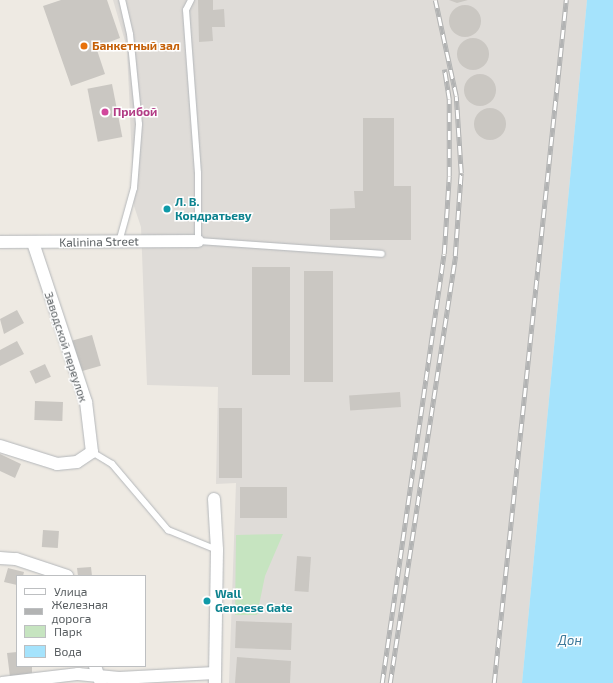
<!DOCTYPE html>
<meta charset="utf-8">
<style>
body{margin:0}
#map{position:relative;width:613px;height:683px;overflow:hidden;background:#eeeae3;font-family:"Exo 2",sans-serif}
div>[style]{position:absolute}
.industrial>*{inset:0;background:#dfdcd8}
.green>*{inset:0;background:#c6e4c0}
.water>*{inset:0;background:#a5e3fc}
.building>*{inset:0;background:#cac7c2;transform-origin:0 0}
.round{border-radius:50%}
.roads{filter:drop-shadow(0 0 1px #b4b7ba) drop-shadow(0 0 1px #b4b7ba)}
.lane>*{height:6px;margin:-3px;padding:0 3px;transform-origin:3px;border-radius:3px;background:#fff}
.street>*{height:12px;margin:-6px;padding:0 6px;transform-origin:6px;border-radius:6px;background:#fff}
.rail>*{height:4.5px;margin-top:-2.25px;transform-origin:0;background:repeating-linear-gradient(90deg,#fff 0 9px,#b2b3b3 0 18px);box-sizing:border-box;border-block:1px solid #b2b3b3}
.dots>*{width:11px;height:11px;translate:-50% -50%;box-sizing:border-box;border:2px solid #fff;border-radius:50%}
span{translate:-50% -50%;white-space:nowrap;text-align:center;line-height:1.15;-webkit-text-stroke:3px #fff;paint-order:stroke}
.food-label{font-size:12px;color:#c56008;font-weight:700}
.left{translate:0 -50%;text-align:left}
.hotel-label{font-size:12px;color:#b23c85;font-weight:700}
.culture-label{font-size:12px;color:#0d838f;font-weight:700}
.street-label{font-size:12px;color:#5b6063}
.water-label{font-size:13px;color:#3d7a9c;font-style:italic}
.legend{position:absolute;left:16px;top:575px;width:130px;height:92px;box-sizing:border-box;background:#fff;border:1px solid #bdbfc1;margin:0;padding:5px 7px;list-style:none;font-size:12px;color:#5b6063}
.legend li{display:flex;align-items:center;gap:8px;height:20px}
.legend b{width:20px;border:1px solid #bdbfc1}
</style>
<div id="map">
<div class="industrial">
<i style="clip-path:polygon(113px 0,587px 0,522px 683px,229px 683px,236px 483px,216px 484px,218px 387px,147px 385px,141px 227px,134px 206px,127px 48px)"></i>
</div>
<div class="green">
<i style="clip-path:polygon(283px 534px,265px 576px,257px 615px,235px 615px,236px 535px)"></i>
</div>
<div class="water">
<i style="clip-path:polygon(587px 0,613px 0,613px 683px,522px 683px)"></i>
</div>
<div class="building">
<i style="clip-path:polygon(61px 0,107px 0,120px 38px,96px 47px,105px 74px,71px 86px,43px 6px)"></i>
<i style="clip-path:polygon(198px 0,213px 0,213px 10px,224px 9px,225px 27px,212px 27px,213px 41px,199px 42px)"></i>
<i style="clip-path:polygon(449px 0,468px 0,457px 3px)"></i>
<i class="round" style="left:449px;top:5px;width:32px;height:32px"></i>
<i class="round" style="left:457px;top:38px;width:32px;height:32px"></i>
<i class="round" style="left:464px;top:74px;width:32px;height:32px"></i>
<i style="left:112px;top:84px;width:54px;height:25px;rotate:79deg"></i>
<i class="round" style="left:474px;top:108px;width:32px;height:32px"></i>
<i style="clip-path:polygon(363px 118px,394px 118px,394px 186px,411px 186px,411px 240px,330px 240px,330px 209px,355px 208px,354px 191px,363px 191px)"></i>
<i style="left:252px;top:267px;width:38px;height:108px"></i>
<i style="left:304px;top:271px;width:29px;height:111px"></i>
<i style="clip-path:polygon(17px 310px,24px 323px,4px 334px,0 319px)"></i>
<i style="left:92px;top:335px;width:32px;height:23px;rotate:74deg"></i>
<i style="clip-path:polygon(17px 341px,24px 354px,0 366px,0 350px)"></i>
<i style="left:45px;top:364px;width:14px;height:17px;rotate:65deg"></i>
<i style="left:400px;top:392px;width:15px;height:51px;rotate:86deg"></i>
<i style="left:35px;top:401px;width:28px;height:19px;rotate:2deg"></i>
<i style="left:219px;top:408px;width:23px;height:70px"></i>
<i style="clip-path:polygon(0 454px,21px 464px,15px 478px,0 471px)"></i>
<i style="left:240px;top:487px;width:47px;height:31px"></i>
<i style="left:43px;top:530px;width:16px;height:17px;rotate:4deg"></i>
<i style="left:297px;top:556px;width:14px;height:35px;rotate:4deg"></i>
<i style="clip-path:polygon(91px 567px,92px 576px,78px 576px,77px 568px)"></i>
<i style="clip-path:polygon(8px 568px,24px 572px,23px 576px,17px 576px,17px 585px,4px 582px)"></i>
<i style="left:236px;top:621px;width:56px;height:27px;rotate:2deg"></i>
<i style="clip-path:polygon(17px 652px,17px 666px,32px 666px,32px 675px,10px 677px,7px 653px)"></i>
<i style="clip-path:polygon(237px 657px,291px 661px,290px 683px,235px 683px)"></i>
</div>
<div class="roads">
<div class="lane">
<i style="left:191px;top:0;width:11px;rotate:117deg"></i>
<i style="left:186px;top:10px;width:163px;rotate:85.8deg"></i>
<i style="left:198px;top:173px;width:68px;rotate:90deg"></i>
<i style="left:198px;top:241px;width:184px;rotate:4deg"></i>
<i style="left:119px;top:242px;width:56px;rotate:-74.5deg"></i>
<i style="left:134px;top:188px;width:64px;rotate:-85.5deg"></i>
<i style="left:139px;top:124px;width:90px;rotate:-95.7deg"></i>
<i style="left:130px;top:34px;width:35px;rotate:-103deg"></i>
<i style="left:92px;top:452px;width:23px;rotate:31deg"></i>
<i style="left:112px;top:464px;width:87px;rotate:49.7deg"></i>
<i style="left:168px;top:530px;width:53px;rotate:22.2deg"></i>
</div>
<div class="street">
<i style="left:0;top:242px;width:198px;rotate:-0.3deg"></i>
<i style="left:0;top:446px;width:60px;rotate:17.5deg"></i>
<i style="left:57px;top:464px;width:20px;rotate:-6deg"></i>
<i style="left:77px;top:462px;width:18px;rotate:-34deg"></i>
<i style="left:92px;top:452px;width:50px;rotate:-96.8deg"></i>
<i style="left:86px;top:402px;width:168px;rotate:-108.4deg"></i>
<i style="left:214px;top:499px;width:51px;rotate:86.6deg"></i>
<i style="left:217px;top:550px;width:133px;rotate:90.9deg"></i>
<i style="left:0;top:558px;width:16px;rotate:4deg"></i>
<i style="left:16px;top:559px;width:54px;rotate:18.4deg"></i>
<i style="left:95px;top:666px;width:18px;rotate:71deg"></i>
<i style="left:2px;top:683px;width:77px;rotate:-6.8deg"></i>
<i style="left:78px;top:674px;width:41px;rotate:5.6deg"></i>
<i style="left:119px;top:678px;width:96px;rotate:-3deg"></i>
</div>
</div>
<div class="rail">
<i style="left:382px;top:683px;width:433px;rotate:-81.8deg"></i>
<i style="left:444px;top:254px;width:78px;rotate:-86.3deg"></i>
<i style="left:449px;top:176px;width:77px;rotate:-90deg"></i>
<i style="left:449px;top:99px;width:30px;rotate:-99deg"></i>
<i style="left:390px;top:683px;width:432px;rotate:-81.3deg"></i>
<i style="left:455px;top:256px;width:83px;rotate:-85.9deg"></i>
<i style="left:461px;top:173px;width:77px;rotate:-93.7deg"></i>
<i style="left:456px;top:96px;width:98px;rotate:-102.3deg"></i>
<i style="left:494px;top:683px;width:687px;rotate:-83.98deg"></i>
</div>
<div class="dots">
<i style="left:84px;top:46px;background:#e8710a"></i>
<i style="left:105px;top:112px;background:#d1479c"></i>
<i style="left:167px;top:209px;background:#0f9aa8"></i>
<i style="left:207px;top:601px;background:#0f9aa8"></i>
</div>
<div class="food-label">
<span class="left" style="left:92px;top:46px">Банкетный зал</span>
</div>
<div class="hotel-label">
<span class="left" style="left:113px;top:112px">Прибой</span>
</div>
<div class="culture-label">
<span class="left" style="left:175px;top:209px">Л. В.<br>Кондратьеву</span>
<span class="left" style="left:215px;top:601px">Wall<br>Genoese Gate</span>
</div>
<div class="street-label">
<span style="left:99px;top:242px;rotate:-1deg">Kalinina Street</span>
<span style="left:66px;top:347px;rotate:72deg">Заводской переулок</span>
</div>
<div class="water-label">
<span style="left:570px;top:640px">Дон</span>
</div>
<ul class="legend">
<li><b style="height:5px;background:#fff"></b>Улица</li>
<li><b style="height:5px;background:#b2b3b3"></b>Железная дорога</li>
<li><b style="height:11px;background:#c6e4c0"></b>Парк</li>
<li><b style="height:11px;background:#a5e3fc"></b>Вода</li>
</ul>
</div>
